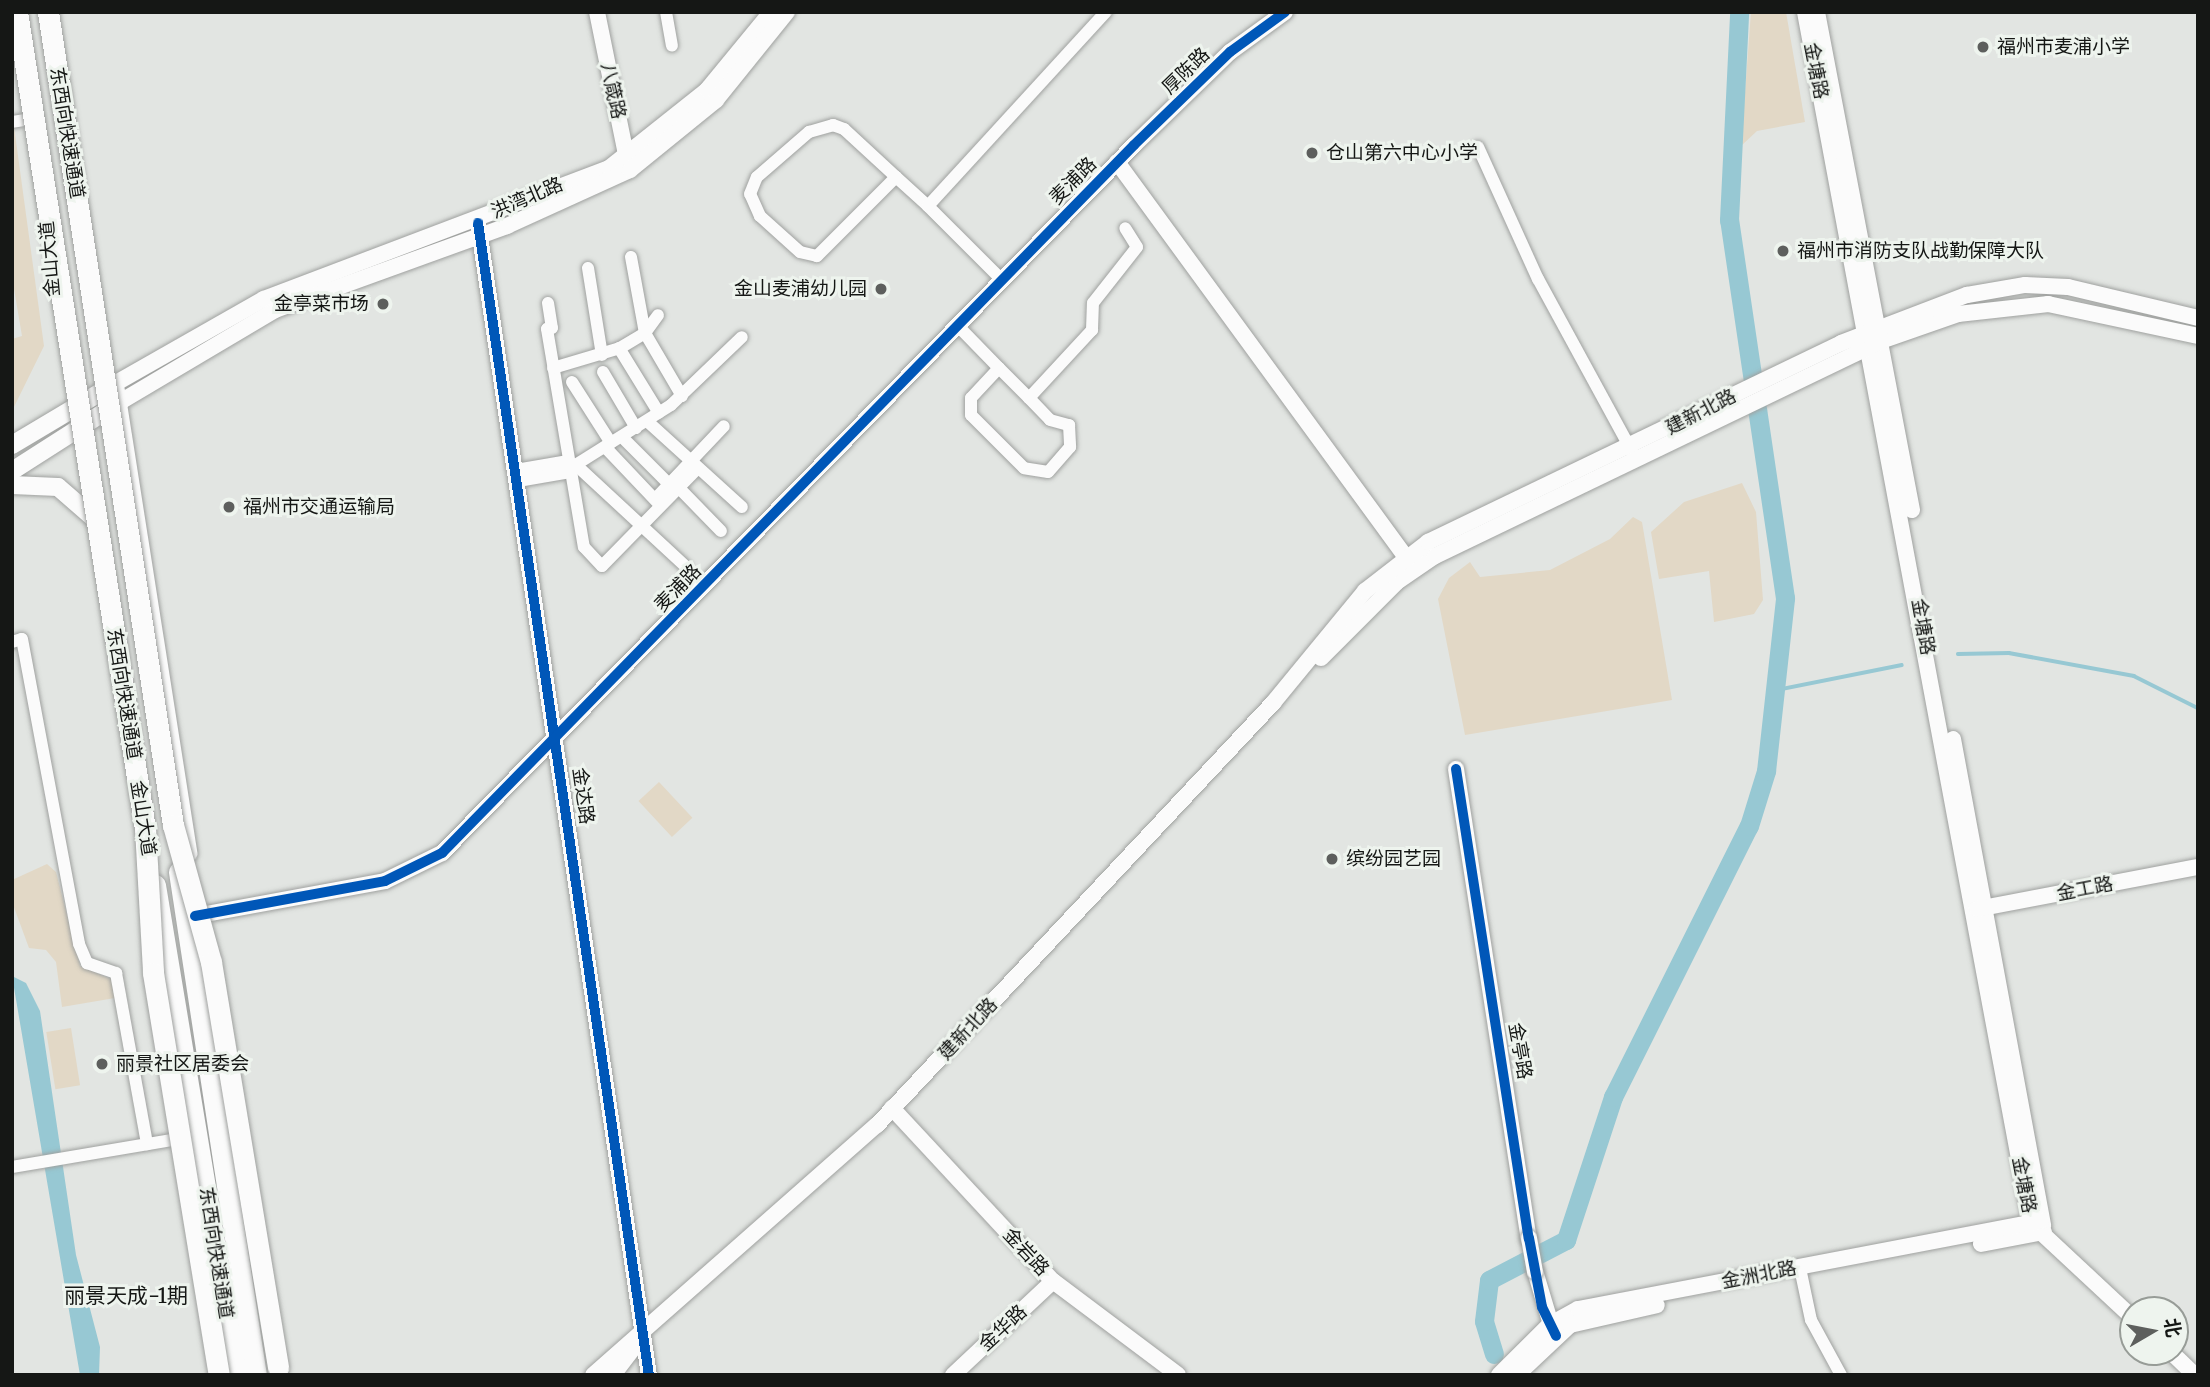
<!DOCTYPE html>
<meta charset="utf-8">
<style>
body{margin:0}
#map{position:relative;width:2210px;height:1387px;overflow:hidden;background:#e2e5e2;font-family:Merriweather,"Noto Sans SC",serif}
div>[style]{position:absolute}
.green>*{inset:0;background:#e2d8c6;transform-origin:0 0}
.water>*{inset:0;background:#97c8d3}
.stream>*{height:3.5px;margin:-1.75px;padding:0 1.75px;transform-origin:1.75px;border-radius:1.75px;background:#97c8d3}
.river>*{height:19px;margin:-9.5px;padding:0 9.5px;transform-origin:9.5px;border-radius:9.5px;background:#97c8d3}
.roads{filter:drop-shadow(0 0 2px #9fa19f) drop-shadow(0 0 2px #9fa19f)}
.street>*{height:12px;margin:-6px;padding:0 6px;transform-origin:6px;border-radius:6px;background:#fbfbfb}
.secondary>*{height:16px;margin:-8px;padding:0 8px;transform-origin:8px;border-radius:8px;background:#fbfbfb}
.primary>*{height:18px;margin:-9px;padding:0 9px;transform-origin:9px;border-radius:9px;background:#fbfbfb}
.highway>*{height:21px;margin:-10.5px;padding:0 10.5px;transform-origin:10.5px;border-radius:10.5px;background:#fbfbfb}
.bridges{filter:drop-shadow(0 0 2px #9fa19f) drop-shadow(0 0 2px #9fa19f)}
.secondary-bridge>*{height:16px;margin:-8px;padding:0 8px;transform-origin:8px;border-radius:8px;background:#fbfbfb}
.highway-bridge>*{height:21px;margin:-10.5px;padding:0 10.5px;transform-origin:10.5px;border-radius:10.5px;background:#fbfbfb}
.cycleway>*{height:10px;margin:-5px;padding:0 5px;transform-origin:5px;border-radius:5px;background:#0057b8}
.dots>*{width:19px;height:19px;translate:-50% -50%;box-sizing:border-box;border:4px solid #eef4ee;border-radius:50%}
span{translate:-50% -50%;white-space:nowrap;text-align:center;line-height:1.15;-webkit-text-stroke:6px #eef4ee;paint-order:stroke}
.poi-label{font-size:19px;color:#151715}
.left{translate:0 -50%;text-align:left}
.right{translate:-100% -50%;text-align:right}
.street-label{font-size:19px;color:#151715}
.neighbourhood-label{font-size:21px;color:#151715}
.frame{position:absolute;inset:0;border:14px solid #151715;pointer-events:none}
.north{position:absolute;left:2119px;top:1296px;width:70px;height:70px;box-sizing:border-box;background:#eef4ee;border:2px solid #979c97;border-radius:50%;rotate:80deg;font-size:19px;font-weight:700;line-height:28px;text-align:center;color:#151715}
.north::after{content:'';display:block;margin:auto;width:24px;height:32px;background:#5d5f5d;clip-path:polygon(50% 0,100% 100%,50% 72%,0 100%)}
</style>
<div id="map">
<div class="green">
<i style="clip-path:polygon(1751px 12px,1786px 12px,1805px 122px,1757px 131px,1741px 146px)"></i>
<i style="clip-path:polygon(12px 112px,44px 346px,12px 411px,12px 339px,22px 336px,12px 277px)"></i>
<i style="clip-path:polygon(1742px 483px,1756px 512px,1763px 600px,1754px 614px,1714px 622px,1709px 571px,1659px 579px,1651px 532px,1684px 502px)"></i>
<i style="clip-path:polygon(1633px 517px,1642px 522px,1672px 700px,1465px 735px,1438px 599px,1449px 578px,1470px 562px,1480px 577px,1550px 570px,1610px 539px)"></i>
<i style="left:659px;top:782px;width:49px;height:28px;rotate:47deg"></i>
<i style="clip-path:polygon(47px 864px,56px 872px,80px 966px,113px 980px,115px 998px,62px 1007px,56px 962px,46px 950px,29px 948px,12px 902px,12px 880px)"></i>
<i style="left:71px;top:1028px;width:58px;height:25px;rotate:81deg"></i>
</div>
<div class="water">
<i style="clip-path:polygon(12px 976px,26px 983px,40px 1011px,76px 1255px,100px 1347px,99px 1375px,80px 1375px)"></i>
</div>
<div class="stream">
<i style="left:1958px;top:654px;width:51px;rotate:-1.1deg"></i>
<i style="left:2009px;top:653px;width:127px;rotate:10.4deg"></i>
<i style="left:2134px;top:676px;width:72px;rotate:26.6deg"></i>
<i style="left:1777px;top:690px;width:127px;rotate:-11.3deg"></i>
</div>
<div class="river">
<i style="left:1494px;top:1354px;width:34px;rotate:-107deg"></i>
<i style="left:1484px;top:1321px;width:41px;rotate:-83deg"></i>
<i style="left:1489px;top:1280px;width:87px;rotate:-27.5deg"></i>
<i style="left:1566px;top:1240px;width:151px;rotate:-71.8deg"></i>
<i style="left:1613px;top:1097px;width:303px;rotate:-63.4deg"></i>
<i style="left:1749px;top:826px;width:58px;rotate:-72.8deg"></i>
<i style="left:1766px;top:771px;width:174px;rotate:-83.7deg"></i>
<i style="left:1785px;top:598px;width:382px;rotate:-98.4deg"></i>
<i style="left:1729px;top:220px;width:208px;rotate:-87.2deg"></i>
</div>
<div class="roads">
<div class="street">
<i style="left:666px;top:12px;width:34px;rotate:80deg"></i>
<i style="left:12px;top:122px;width:24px;rotate:-9deg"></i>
<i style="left:1478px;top:147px;width:145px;rotate:65.6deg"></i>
<i style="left:1538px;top:279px;width:198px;rotate:61.4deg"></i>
<i style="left:896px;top:177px;width:112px;rotate:135deg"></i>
<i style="left:817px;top:256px;width:17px;rotate:-167deg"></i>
<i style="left:800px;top:252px;width:54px;rotate:-138deg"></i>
<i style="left:760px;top:216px;width:24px;rotate:-114deg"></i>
<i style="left:750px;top:194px;width:18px;rotate:-68deg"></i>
<i style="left:757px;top:177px;width:69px;rotate:-40.9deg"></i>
<i style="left:809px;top:132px;width:25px;rotate:-16deg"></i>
<i style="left:833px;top:125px;width:12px;rotate:20deg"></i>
<i style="left:844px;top:129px;width:71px;rotate:42.7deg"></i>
<i style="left:896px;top:177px;width:43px;rotate:42.2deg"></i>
<i style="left:631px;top:257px;width:77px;rotate:79.6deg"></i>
<i style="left:645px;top:333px;width:73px;rotate:59.6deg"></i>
<i style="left:588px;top:268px;width:88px;rotate:80.9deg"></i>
<i style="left:1001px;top:279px;width:103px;rotate:-135deg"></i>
<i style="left:928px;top:206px;width:263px;rotate:-47.5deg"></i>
<i style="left:548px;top:303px;width:25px;rotate:81deg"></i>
<i style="left:552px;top:328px;width:5px;rotate:169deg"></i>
<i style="left:547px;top:329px;width:221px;rotate:80.4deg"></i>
<i style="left:584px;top:547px;width:26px;rotate:47deg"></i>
<i style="left:602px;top:566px;width:136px;rotate:-45.6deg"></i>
<i style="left:957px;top:325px;width:60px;rotate:45.7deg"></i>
<i style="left:999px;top:368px;width:42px;rotate:45deg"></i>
<i style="left:1029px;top:398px;width:30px;rotate:46deg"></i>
<i style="left:1050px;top:420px;width:20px;rotate:15deg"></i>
<i style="left:1069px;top:425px;width:22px;rotate:87deg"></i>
<i style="left:1070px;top:447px;width:33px;rotate:131deg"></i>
<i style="left:1048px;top:472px;width:24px;rotate:-171deg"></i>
<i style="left:1024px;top:468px;width:75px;rotate:-135deg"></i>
<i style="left:971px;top:415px;width:17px;rotate:-90deg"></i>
<i style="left:971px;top:398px;width:41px;rotate:-47deg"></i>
<i style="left:619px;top:348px;width:76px;rotate:58.4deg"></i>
<i style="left:553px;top:368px;width:70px;rotate:-16.6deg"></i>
<i style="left:620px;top:348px;width:29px;rotate:-31deg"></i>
<i style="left:645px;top:333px;width:22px;rotate:-54deg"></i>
<i style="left:603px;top:372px;width:65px;rotate:59.5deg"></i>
<i style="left:572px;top:382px;width:72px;rotate:57.4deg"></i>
<i style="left:1029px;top:398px;width:93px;rotate:-47.2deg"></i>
<i style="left:1092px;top:330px;width:27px;rotate:-88deg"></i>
<i style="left:1093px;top:303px;width:71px;rotate:-51.8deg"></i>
<i style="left:1137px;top:247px;width:22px;rotate:-122deg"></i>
<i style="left:647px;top:421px;width:128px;rotate:42.2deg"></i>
<i style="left:622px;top:437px;width:66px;rotate:45deg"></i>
<i style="left:605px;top:447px;width:80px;rotate:46.5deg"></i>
<i style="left:576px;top:465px;width:150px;rotate:42.8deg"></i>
<i style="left:569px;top:469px;width:120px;rotate:-32.1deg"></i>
<i style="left:671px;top:405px;width:98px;rotate:-43.8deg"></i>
<i style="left:516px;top:470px;width:53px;rotate:-9.8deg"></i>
<i style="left:518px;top:481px;width:53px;rotate:-9.8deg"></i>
<i style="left:679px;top:488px;width:60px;rotate:45.7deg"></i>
<i style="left:655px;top:499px;width:100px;rotate:-46.6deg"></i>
<i style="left:12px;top:642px;width:10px;rotate:-17deg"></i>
<i style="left:22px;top:639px;width:310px;rotate:79.4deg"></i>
<i style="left:79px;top:944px;width:21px;rotate:67deg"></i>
<i style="left:87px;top:963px;width:31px;rotate:19deg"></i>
<i style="left:116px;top:973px;width:174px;rotate:79.7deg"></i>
<i style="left:12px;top:1167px;width:174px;rotate:-9.6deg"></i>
<i style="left:1800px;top:1268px;width:53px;rotate:78.1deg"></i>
<i style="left:1811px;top:1320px;width:63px;rotate:61.4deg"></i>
</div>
<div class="secondary">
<i style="left:597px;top:12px;width:155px;rotate:78.5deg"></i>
<i style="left:1805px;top:12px;width:1232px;rotate:79.43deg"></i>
<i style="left:2031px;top:1223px;width:139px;rotate:43deg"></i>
<i style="left:1817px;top:12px;width:507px;rotate:79.2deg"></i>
<i style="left:1117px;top:162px;width:502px;rotate:53.84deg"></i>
<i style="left:478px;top:223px;width:1165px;rotate:81.56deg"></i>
<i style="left:116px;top:383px;width:170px;rotate:-29.6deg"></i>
<i style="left:264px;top:299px;width:369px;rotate:-20.8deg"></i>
<i style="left:609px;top:168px;width:125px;rotate:-38.5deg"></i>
<i style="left:707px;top:90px;width:101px;rotate:-50.6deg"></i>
<i style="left:117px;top:391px;width:468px;rotate:81.1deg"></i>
<i style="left:120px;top:402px;width:180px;rotate:-30.7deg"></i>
<i style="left:275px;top:310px;width:247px;rotate:-19.9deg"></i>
<i style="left:507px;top:226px;width:135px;rotate:-24.5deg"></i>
<i style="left:630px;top:170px;width:111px;rotate:-39.1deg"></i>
<i style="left:716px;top:100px;width:113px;rotate:-51.1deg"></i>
<i style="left:1321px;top:658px;width:107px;rotate:-45deg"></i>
<i style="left:1397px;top:582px;width:46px;rotate:-34.4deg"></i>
<i style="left:1435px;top:556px;width:495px;rotate:-25.7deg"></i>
<i style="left:1881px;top:341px;width:82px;rotate:-19.3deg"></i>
<i style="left:1958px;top:314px;width:91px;rotate:-6.3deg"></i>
<i style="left:2048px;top:304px;width:153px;rotate:12deg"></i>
<i style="left:1953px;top:739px;width:495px;rotate:79.5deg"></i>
<i style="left:1456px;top:769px;width:475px;rotate:81.2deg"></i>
<i style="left:1977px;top:909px;width:225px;rotate:-10.8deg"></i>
<i style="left:195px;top:916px;width:193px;rotate:-10.4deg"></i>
<i style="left:385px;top:881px;width:64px;rotate:-26.2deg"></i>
<i style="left:442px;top:853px;width:990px;rotate:-45.65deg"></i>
<i style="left:1134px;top:145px;width:134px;rotate:-44.1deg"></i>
<i style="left:1230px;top:52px;width:68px;rotate:-36deg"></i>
<i style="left:892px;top:1108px;width:236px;rotate:47.1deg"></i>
<i style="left:1053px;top:1281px;width:156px;rotate:36.9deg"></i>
<i style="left:1981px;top:1244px;width:64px;rotate:-10.8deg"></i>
<i style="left:1535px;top:1271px;width:63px;rotate:73.3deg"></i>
<i style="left:2171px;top:1352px;width:33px;rotate:44deg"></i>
<i style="left:593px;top:1375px;width:378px;rotate:-41.4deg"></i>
<i style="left:877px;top:1125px;width:579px;rotate:-46.82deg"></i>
<i style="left:1273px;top:703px;width:145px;rotate:-50.6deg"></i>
<i style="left:1365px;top:591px;width:80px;rotate:-37.9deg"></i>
<i style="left:1428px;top:542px;width:458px;rotate:-25.7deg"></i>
<i style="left:1841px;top:343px;width:135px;rotate:-20.9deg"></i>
<i style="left:1967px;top:295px;width:59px;rotate:-9.8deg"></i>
<i style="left:2025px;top:285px;width:43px;rotate:2.7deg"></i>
<i style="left:2068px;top:287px;width:134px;rotate:13.4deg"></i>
<i style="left:613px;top:1375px;width:48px;rotate:-52.7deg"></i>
<i style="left:953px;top:1375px;width:137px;rotate:-43.2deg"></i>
<i style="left:1499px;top:1375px;width:71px;rotate:-45deg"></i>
<i style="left:1549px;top:1325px;width:33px;rotate:-29deg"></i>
<i style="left:1578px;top:1309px;width:471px;rotate:-10.8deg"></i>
<i style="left:1517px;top:1375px;width:73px;rotate:-43.3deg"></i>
<i style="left:1570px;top:1325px;width:89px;rotate:-12.9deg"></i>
</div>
<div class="primary">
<i style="left:12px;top:445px;width:121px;rotate:-30.8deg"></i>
<i style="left:12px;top:471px;width:128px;rotate:-32.6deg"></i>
<i style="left:12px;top:485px;width:46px;rotate:2.5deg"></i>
<i style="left:58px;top:487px;width:49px;rotate:40.9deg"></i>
</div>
<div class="highway">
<i style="left:179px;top:872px;width:509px;rotate:81.3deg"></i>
<i style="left:155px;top:885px;width:497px;rotate:80.6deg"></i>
</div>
</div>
<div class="bridges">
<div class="secondary-bridge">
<i style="left:1529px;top:1238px;width:34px;rotate:80deg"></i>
</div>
<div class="highway-bridge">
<i style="left:17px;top:12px;width:826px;rotate:81.09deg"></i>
<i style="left:145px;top:828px;width:145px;rotate:86.8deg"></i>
<i style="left:153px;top:973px;width:407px;rotate:80.7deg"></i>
<i style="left:48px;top:12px;width:823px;rotate:81.26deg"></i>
<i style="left:173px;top:825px;width:142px;rotate:74.5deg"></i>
<i style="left:211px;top:962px;width:411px;rotate:80.6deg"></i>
</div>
</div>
<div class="cycleway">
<i style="left:478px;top:223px;width:1165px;rotate:81.56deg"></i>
<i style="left:1456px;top:769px;width:475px;rotate:81.2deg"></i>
<i style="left:1529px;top:1238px;width:70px;rotate:79.3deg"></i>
<i style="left:1542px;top:1307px;width:32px;rotate:64deg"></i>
<i style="left:195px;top:916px;width:193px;rotate:-10.4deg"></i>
<i style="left:385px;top:881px;width:64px;rotate:-26.2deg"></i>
<i style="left:442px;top:853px;width:990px;rotate:-45.65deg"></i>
<i style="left:1134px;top:145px;width:134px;rotate:-44.1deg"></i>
<i style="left:1230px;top:52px;width:68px;rotate:-36deg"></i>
</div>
<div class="dots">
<i style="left:1983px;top:47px;background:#5d5f5d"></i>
<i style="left:1312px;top:153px;background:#5d5f5d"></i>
<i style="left:1783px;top:251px;background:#5d5f5d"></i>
<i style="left:881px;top:289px;background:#5d5f5d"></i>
<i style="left:383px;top:304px;background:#5d5f5d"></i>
<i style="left:229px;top:507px;background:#5d5f5d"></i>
<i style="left:1332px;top:859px;background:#5d5f5d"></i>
<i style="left:102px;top:1064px;background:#5d5f5d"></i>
</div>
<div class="poi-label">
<span class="left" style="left:1997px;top:47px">福州市麦浦小学</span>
<span class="left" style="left:1326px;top:153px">仓山第六中心小学</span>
<span class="left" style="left:1797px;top:251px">福州市消防支队战勤保障大队</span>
<span class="right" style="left:867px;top:289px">金山麦浦幼儿园</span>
<span class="right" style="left:369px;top:304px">金亭菜市场</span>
<span class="left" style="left:243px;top:507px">福州市交通运输局</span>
<span class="left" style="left:1346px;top:859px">缤纷园艺园</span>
<span class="left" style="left:116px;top:1064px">丽景社区居委会</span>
</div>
<div class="street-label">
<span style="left:1186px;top:71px;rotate:-44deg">厚陈路</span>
<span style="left:1816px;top:71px;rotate:79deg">金塘路</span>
<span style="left:613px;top:91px;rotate:78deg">八箴路</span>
<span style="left:67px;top:133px;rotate:81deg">东西向快速通道</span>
<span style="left:1073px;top:181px;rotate:-45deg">麦浦路</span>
<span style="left:527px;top:198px;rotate:-23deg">洪湾北路</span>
<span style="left:50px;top:259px;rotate:-95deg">金山大道</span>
<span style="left:1701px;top:412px;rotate:-27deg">建新北路</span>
<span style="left:678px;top:588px;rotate:-46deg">麦浦路</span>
<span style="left:1923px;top:627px;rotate:80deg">金塘路</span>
<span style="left:124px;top:694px;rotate:81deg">东西向快速通道</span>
<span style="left:583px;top:796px;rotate:82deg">金达路</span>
<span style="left:143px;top:818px;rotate:81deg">金山大道</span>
<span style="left:2085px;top:889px;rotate:-11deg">金工路</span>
<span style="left:968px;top:1029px;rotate:-47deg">建新北路</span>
<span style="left:1520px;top:1051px;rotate:80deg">金亭路</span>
<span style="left:2024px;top:1185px;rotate:79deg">金塘路</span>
<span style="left:1026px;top:1252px;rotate:47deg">金岩路</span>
<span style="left:216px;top:1253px;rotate:81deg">东西向快速通道</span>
<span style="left:1759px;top:1275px;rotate:-11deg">金洲北路</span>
<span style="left:1003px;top:1328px;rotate:-43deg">金华路</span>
</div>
<div class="neighbourhood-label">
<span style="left:126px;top:1296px">丽景天成-1期</span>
</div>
<div class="frame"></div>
<div class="north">北</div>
</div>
